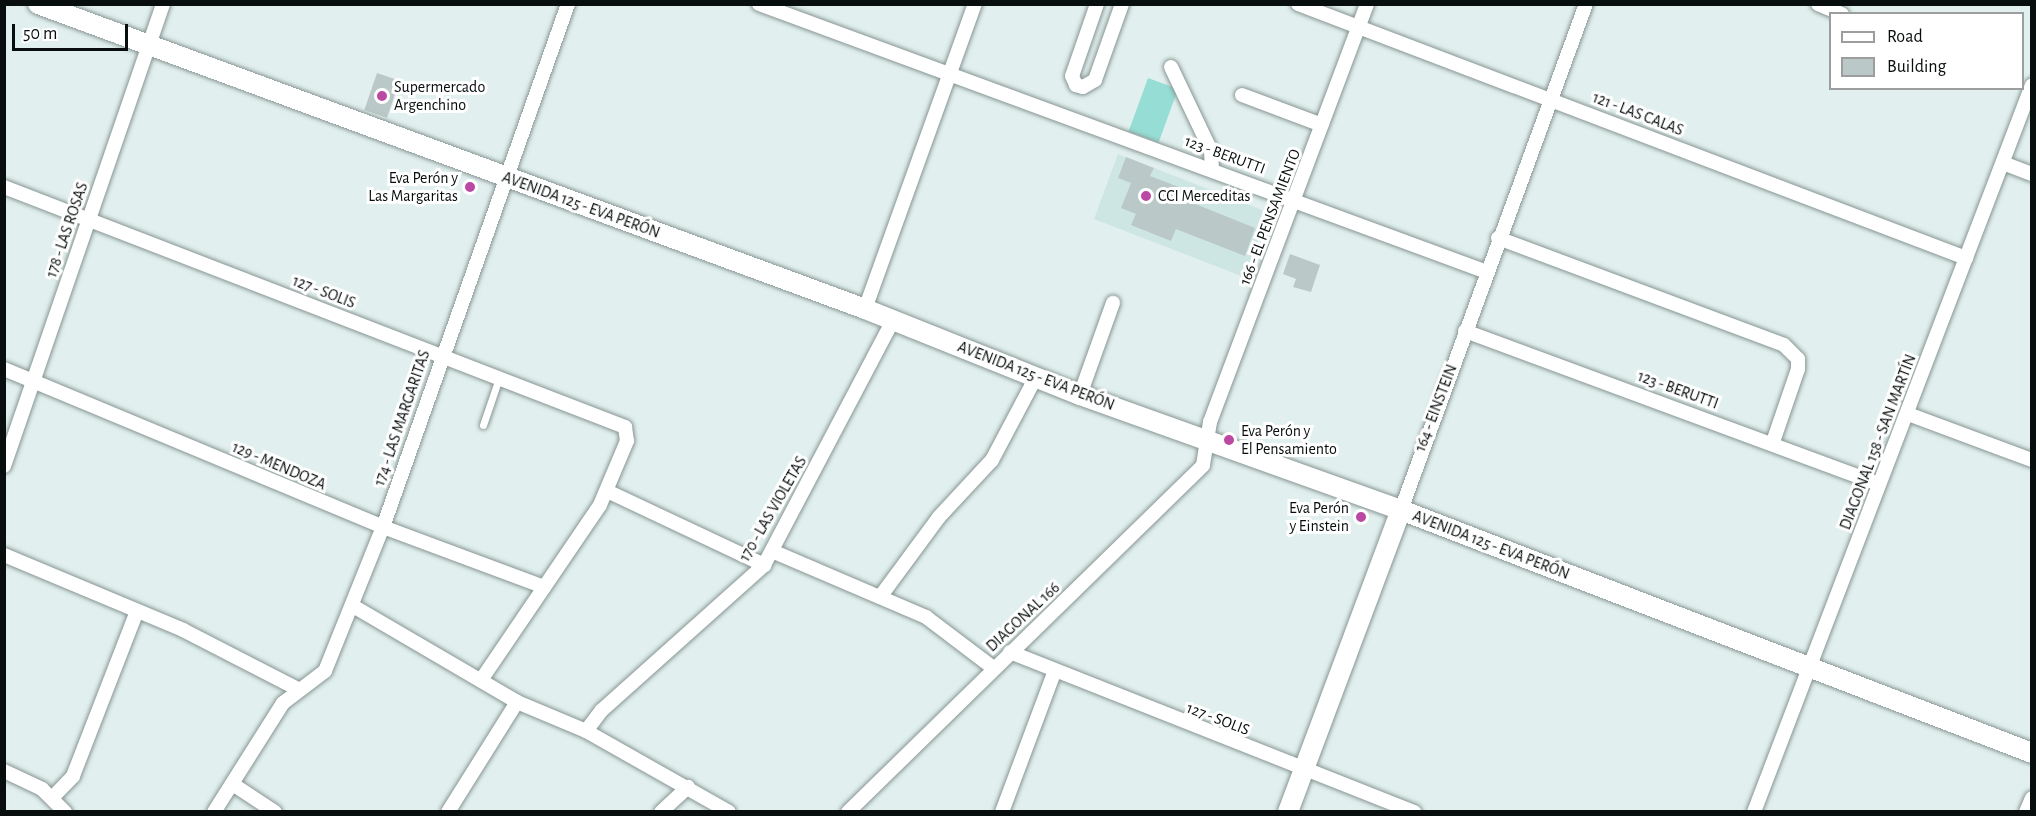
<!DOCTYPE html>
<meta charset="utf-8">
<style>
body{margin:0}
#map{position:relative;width:2036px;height:816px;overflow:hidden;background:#e1f0ee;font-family:"Alegreya Sans",sans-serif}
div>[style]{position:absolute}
.built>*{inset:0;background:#cde6e3}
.green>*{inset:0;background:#96ded5;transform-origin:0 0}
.building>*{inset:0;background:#bac9c7;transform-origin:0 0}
.roads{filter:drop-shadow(0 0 2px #879593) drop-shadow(0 0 2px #879593)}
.lane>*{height:7px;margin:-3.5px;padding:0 3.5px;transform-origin:3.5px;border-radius:3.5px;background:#fff}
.street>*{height:14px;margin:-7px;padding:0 7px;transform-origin:7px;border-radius:7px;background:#fff}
.secondary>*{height:20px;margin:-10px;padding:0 10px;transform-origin:10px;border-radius:10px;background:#fff}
.dots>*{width:16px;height:16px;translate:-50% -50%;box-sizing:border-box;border:3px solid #fff;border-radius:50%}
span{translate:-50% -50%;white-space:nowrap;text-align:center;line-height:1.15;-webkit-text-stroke:6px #fff;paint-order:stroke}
.poi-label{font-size:16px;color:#080d0d}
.left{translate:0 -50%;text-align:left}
.right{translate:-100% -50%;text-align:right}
.street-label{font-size:16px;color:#080d0d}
.frame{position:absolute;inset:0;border:6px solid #080d0d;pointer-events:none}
.legend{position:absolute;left:1829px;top:12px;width:195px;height:78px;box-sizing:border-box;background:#fff;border:2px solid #9c9e9e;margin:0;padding:8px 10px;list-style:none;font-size:18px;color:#080d0d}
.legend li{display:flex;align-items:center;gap:12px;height:30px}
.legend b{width:30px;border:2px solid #9c9e9e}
.scale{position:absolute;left:12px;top:24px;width:116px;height:27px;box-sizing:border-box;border:3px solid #080d0d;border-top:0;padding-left:8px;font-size:18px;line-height:21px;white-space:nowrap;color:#080d0d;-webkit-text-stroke:4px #fff;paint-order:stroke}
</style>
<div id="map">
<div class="built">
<i style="clip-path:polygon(1118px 154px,1262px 210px,1266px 219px,1244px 277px,1094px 219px)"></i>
</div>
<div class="green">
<i style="left:1148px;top:78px;width:32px;height:57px;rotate:20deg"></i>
</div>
<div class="building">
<i style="left:377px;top:73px;width:24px;height:39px;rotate:19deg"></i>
<i style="clip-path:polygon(1126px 157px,1154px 168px,1150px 176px,1192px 192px,1188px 201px,1255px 228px,1245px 256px,1176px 229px,1171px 241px,1131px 225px,1136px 214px,1121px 208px,1131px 183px,1118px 178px)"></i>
<i style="clip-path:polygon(1290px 254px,1320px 265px,1311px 292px,1293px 287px,1296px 279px,1283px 274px)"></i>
</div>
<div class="roads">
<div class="lane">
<i style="left:483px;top:425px;width:50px;rotate:-71.2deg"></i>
</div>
<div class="street">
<i style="left:759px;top:4px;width:776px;rotate:20.21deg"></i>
<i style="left:1097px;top:4px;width:76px;rotate:109.1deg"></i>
<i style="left:1072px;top:76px;width:10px;rotate:66deg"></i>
<i style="left:1076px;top:85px;width:7px;rotate:16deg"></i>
<i style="left:1083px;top:87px;width:14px;rotate:-30deg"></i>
<i style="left:1095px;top:80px;width:81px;rotate:-70.4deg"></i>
<i style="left:1298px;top:4px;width:715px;rotate:20.82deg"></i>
<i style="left:1818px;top:4px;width:26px;rotate:23deg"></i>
<i style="left:1171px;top:67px;width:93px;rotate:64.5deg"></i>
<i style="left:1211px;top:151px;width:17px;rotate:87deg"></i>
<i style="left:1242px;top:95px;width:85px;rotate:20.6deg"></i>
<i style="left:2003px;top:163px;width:31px;rotate:21deg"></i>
<i style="left:4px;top:187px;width:666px;rotate:21.13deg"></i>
<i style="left:625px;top:427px;width:14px;rotate:82deg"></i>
<i style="left:627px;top:441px;width:69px;rotate:112.9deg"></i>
<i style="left:600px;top:505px;width:212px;rotate:124.2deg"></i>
<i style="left:1498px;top:238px;width:305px;rotate:20.5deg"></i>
<i style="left:1784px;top:345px;width:20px;rotate:45deg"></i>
<i style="left:1798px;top:359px;width:10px;rotate:90deg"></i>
<i style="left:1798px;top:369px;width:77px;rotate:108.9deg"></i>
<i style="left:865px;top:309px;width:324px;rotate:-70.2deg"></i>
<i style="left:1465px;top:331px;width:440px;rotate:20.3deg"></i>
<i style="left:4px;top:369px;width:411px;rotate:22.6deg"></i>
<i style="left:383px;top:527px;width:172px;rotate:20.4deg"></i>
<i style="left:1080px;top:395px;width:98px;rotate:-70.3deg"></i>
<i style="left:1908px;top:414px;width:132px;rotate:20.4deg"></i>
<i style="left:4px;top:466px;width:489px;rotate:-71deg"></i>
<i style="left:607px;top:491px;width:174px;rotate:25.2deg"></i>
<i style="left:1401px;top:510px;width:539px;rotate:-69.92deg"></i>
<i style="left:772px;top:551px;width:168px;rotate:23.2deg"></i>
<i style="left:926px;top:617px;width:83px;rotate:37.1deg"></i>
<i style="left:4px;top:555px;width:194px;rotate:22.7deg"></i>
<i style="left:183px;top:630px;width:129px;rotate:27.2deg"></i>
<i style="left:880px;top:597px;width:99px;rotate:-53.6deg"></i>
<i style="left:939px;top:517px;width:78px;rotate:-47.1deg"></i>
<i style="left:992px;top:460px;width:94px;rotate:-62.1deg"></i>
<i style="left:353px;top:606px;width:190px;rotate:30.3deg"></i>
<i style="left:517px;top:702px;width:75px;rotate:22.8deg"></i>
<i style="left:586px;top:731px;width:164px;rotate:29.5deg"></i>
<i style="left:1010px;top:652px;width:435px;rotate:21.6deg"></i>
<i style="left:586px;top:731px;width:26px;rotate:-53deg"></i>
<i style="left:602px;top:710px;width:217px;rotate:-41.8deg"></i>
<i style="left:764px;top:565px;width:277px;rotate:-62.2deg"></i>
<i style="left:4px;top:771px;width:42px;rotate:25.3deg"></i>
<i style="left:42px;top:789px;width:33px;rotate:45deg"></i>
<i style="left:234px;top:785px;width:49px;rotate:33.4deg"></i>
<i style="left:53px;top:797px;width:29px;rotate:-46deg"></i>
<i style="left:73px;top:776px;width:177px;rotate:-68.8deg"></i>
<i style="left:214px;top:812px;width:129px;rotate:-57.7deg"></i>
<i style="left:283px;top:703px;width:53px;rotate:-37.3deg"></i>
<i style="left:325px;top:671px;width:155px;rotate:-68.1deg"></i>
<i style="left:383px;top:527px;width:555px;rotate:-70.52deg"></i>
<i style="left:448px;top:812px;width:130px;rotate:-57.9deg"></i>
<i style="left:661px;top:812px;width:37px;rotate:-43deg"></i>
<i style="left:848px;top:812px;width:496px;rotate:-44.3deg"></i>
<i style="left:1203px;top:465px;width:44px;rotate:-80.8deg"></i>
<i style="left:1210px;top:422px;width:447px;rotate:-69.4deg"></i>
<i style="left:1002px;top:812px;width:148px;rotate:-69.5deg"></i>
<i style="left:1754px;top:812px;width:778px;rotate:-69.07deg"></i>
<i style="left:2026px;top:812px;width:15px;rotate:-67deg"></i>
</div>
<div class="secondary">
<i style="left:38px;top:4px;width:881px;rotate:20.24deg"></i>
<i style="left:865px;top:309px;width:232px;rotate:21.8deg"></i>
<i style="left:1080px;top:395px;width:341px;rotate:19.7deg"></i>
<i style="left:1401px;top:510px;width:676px;rotate:21.06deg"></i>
<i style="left:1288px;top:812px;width:322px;rotate:-69.5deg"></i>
</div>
</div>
<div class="dots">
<i style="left:382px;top:96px;background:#bb49a4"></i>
<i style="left:470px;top:187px;background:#bb49a4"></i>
<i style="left:1146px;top:196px;background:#bb49a4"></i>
<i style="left:1229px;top:440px;background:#bb49a4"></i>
<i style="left:1361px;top:517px;background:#bb49a4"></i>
</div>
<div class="poi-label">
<span class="left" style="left:394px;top:96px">Supermercado<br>Argenchino</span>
<span class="right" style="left:458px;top:187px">Eva Perón y<br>Las Margaritas</span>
<span class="left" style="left:1158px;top:196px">CCI Merceditas</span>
<span class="left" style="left:1241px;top:440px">Eva Perón y<br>El Pensamiento</span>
<span class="right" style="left:1349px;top:517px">Eva Perón<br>y Einstein</span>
</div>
<div class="street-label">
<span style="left:1638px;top:114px;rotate:21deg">121 - LAS CALAS</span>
<span style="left:1225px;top:155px;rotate:20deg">123 - BERUTTI</span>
<span style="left:581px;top:205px;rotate:20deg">AVENIDA 125 - EVA PERÓN</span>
<span style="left:1270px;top:217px;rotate:-69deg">166 - EL PENSAMIENTO</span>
<span style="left:67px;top:230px;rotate:-71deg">178 - LAS ROSAS</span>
<span style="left:324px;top:292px;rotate:21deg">127 - SOLIS</span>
<span style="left:1036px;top:376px;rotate:21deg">AVENIDA 125 - EVA PERÓN</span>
<span style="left:1678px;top:390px;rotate:20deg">123 - BERUTTI</span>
<span style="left:1436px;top:408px;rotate:-69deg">164 - EINSTEIN</span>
<span style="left:402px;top:418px;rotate:-71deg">174 - LAS MARGARITAS</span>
<span style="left:1878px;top:442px;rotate:-69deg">DIAGONAL 158 - SAN MARTÍN</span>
<span style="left:279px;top:466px;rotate:23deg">129 - MENDOZA</span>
<span style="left:773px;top:509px;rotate:-60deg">170 - LAS VIOLETAS</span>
<span style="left:1491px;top:545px;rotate:21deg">AVENIDA 125 - EVA PERÓN</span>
<span style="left:1023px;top:617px;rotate:-43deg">DIAGONAL 166</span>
<span style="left:1218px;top:719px;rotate:21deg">127 - SOLIS</span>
</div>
<div class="frame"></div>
<ul class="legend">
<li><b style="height:8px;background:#fff"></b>Road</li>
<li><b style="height:16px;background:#bac9c7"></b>Building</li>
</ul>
<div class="scale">50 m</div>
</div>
